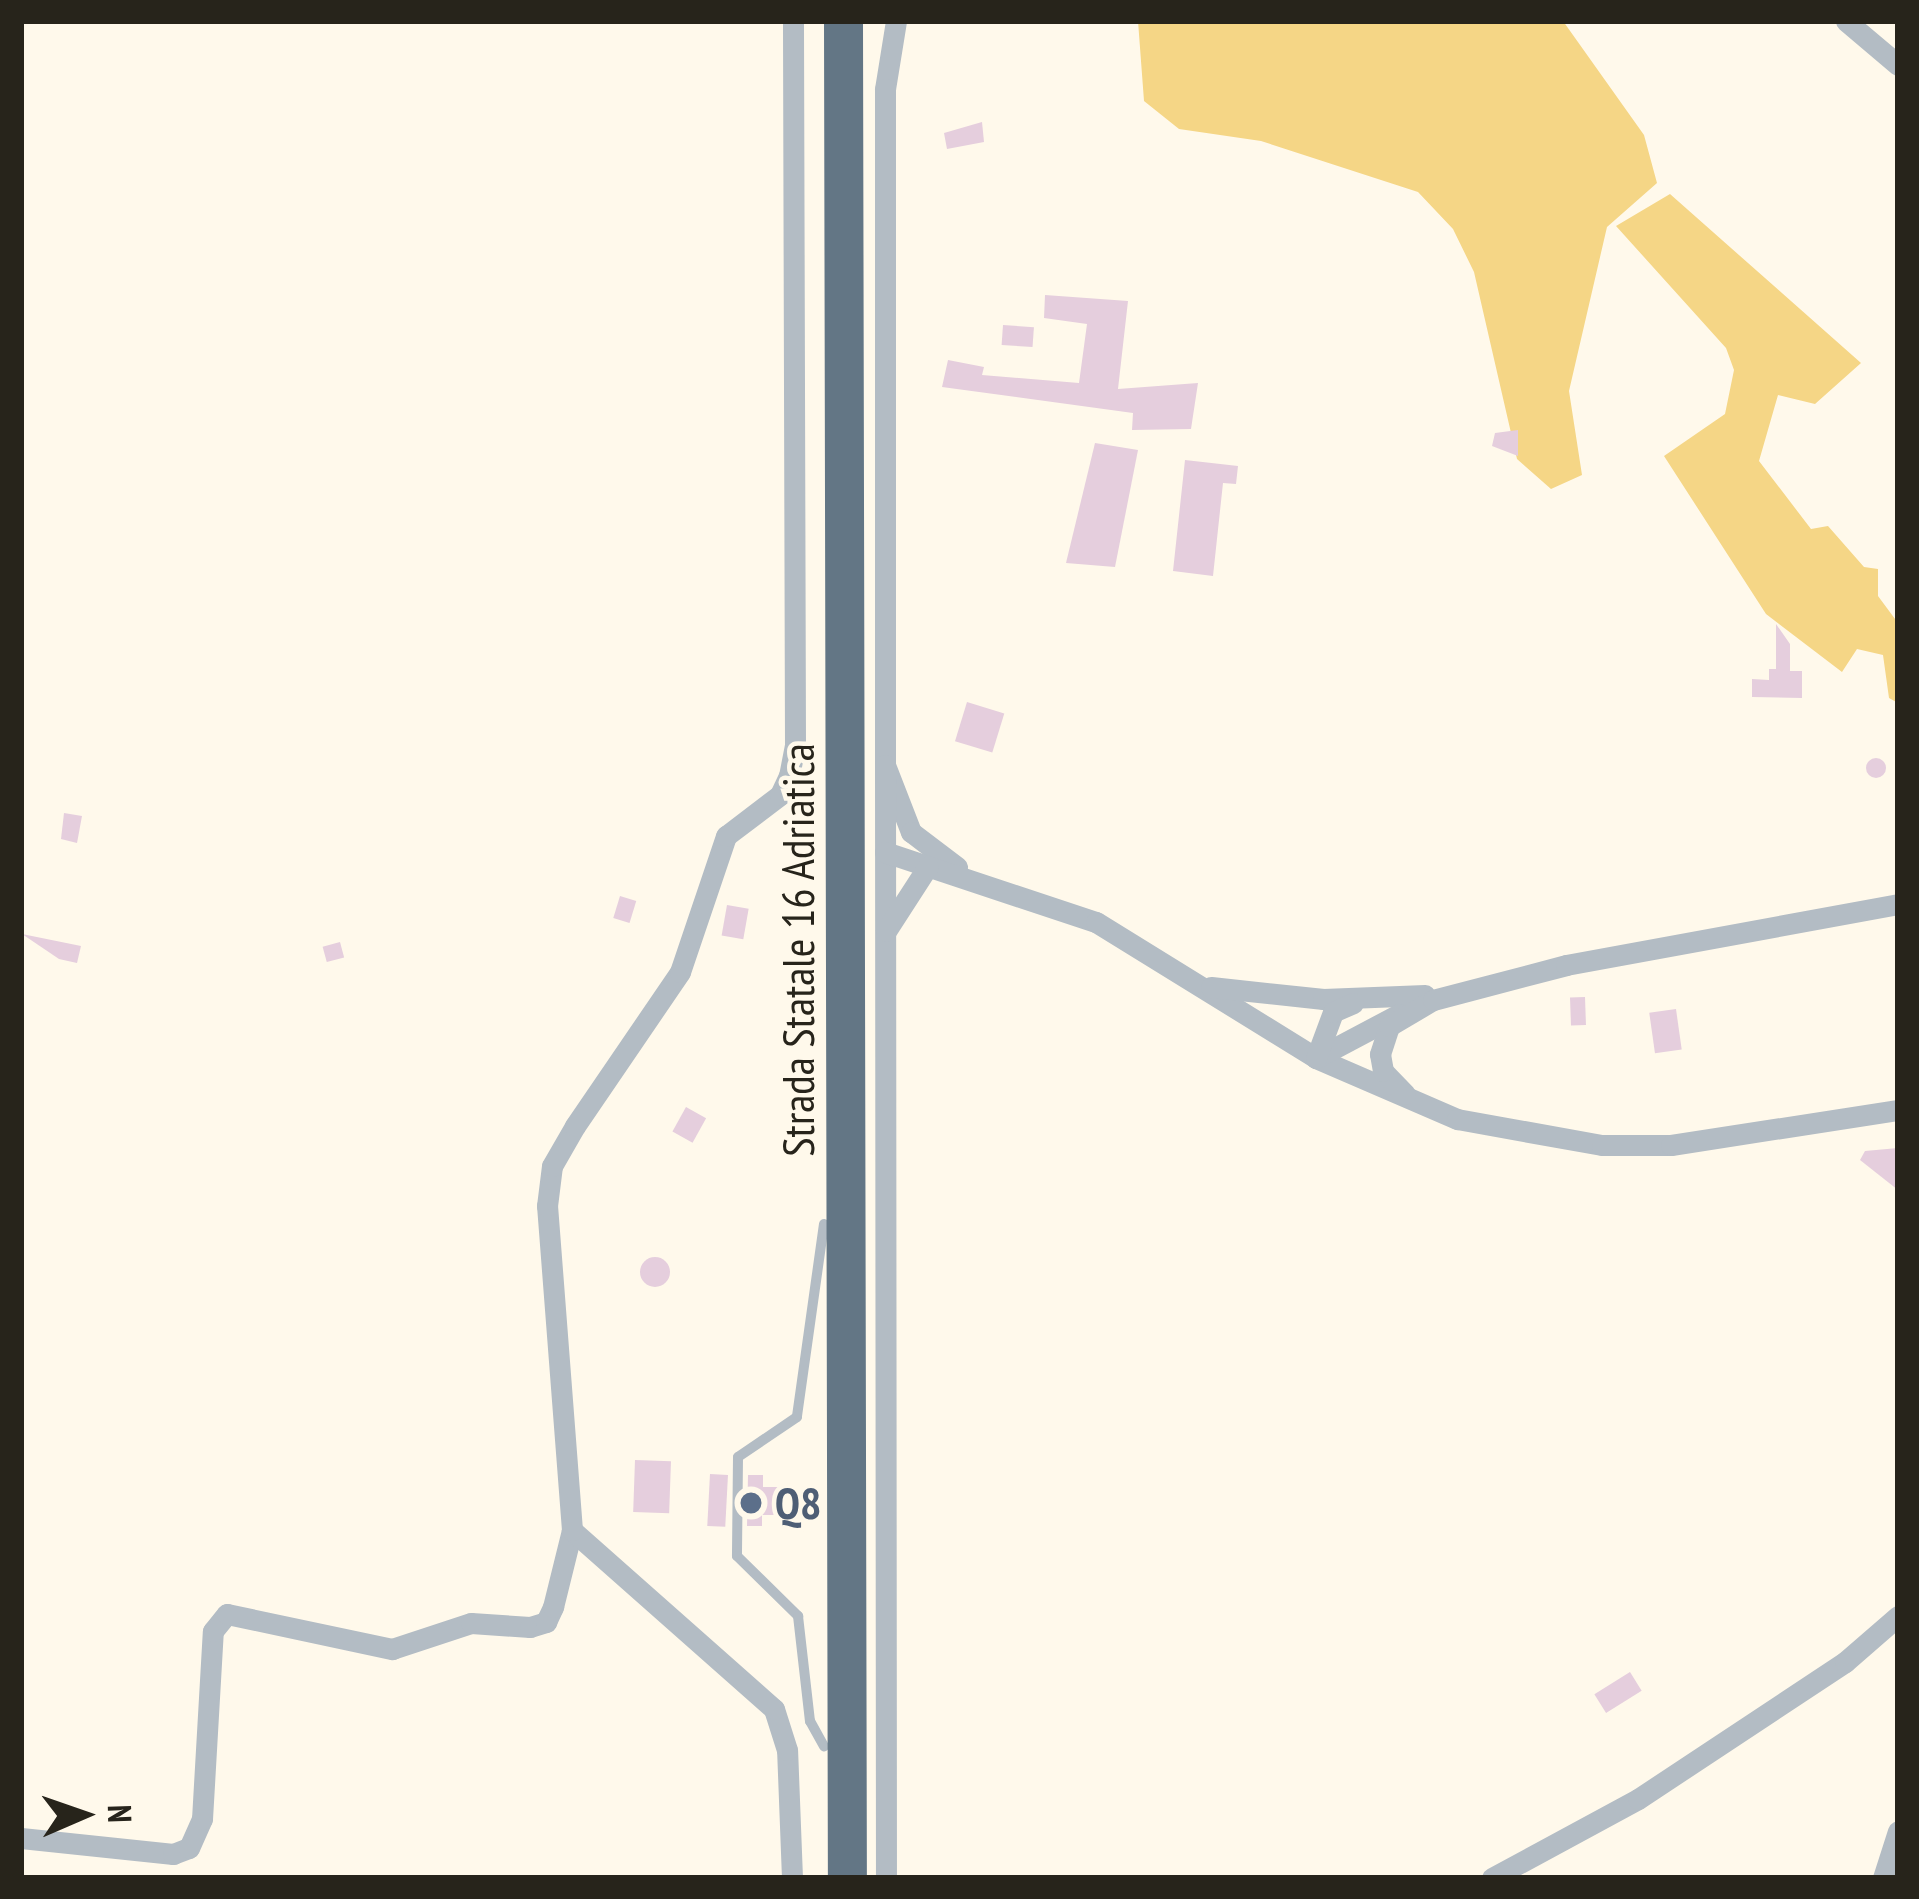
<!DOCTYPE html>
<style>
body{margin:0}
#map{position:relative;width:1919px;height:1899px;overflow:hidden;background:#fff9eb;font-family:"PT Sans Narrow",sans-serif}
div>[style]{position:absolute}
.green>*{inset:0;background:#f5d686}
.building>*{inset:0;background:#e5cedd;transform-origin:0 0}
.round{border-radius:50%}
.lane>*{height:10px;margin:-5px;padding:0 5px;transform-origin:5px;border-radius:5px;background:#b3bcc4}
.street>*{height:21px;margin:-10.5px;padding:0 10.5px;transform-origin:10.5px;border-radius:10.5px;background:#b3bcc4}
.highway>*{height:39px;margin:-19.5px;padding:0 19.5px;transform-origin:19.5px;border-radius:19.5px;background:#637685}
.dots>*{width:33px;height:33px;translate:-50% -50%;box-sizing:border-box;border:6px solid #fff9eb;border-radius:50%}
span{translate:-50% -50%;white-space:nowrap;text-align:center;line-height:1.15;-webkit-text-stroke:9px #fff9eb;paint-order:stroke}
.street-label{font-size:45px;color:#27241b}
.service-label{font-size:45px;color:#4e5e75;font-weight:700}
.left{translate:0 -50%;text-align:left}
.frame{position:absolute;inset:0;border:24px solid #27241b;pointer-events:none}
.north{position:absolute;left:24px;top:1755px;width:120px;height:120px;-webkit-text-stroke:9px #fff9eb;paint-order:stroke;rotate:88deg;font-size:33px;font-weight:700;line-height:48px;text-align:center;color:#27241b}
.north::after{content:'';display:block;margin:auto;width:42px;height:54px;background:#27241b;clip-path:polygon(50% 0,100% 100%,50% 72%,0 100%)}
</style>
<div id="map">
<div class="green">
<i style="clip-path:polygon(1138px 21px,1563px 21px,1644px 135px,1657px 183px,1607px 227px,1569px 391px,1582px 475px,1551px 489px,1517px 459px,1474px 272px,1453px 229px,1418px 192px,1261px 141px,1179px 129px,1144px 101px)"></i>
<i style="clip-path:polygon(1670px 194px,1861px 363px,1815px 404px,1778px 395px,1759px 461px,1811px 529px,1828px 526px,1864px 567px,1878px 569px,1878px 596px,1898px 623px,1898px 703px,1889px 698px,1883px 655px,1857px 649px,1842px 672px,1766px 614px,1664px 456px,1725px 414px,1734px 370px,1726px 348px,1616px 226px)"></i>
</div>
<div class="building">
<i style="clip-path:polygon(982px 122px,984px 142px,947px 149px,944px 133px)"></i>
<i style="clip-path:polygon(1045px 295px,1128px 301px,1118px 389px,1198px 383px,1191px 429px,1132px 430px,1133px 413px,942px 387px,948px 360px,984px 367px,982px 375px,1079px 383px,1087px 324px,1044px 318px)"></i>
<i style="left:1003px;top:325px;width:31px;height:20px;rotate:4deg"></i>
<i style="clip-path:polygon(1518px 430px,1518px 456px,1492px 446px,1495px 433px)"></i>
<i style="clip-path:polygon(1095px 443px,1138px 450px,1115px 567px,1066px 563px)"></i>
<i style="clip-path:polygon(1185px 460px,1238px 466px,1236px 484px,1223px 483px,1213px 576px,1173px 571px)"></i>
<i style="clip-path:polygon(1776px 624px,1790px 644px,1790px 671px,1802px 671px,1802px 698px,1752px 697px,1752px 679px,1769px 680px,1769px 669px,1776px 669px)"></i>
<i style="left:967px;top:702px;width:39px;height:41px;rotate:17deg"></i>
<i class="round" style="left:1866px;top:758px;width:20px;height:20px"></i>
<i style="clip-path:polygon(64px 813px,82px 816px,77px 843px,61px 839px)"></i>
<i style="left:620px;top:896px;width:17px;height:23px;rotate:17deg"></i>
<i style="left:727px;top:905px;width:22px;height:31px;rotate:10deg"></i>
<i style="clip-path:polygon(22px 934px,81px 946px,77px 963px,59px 959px)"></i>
<i style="left:340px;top:942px;width:16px;height:18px;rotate:75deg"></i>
<i style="left:1585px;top:997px;width:28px;height:15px;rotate:88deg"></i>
<i style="left:1676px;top:1009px;width:41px;height:27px;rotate:82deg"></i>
<i style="left:686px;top:1107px;width:23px;height:28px;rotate:29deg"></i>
<i style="clip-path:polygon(1898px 1148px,1898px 1190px,1860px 1160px,1865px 1151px)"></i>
<i class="round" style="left:640px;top:1257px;width:30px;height:30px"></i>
<i style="left:635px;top:1460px;width:36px;height:52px;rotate:2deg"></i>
<i style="left:710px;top:1474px;width:18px;height:52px;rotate:3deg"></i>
<i style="clip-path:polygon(748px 1475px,763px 1475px,763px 1487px,785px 1487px,785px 1515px,762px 1515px,762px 1526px,747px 1526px)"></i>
<i style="left:1630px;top:1672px;width:22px;height:42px;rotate:58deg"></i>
</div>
<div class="lane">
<i style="left:824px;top:1224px;width:195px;rotate:98deg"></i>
<i style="left:797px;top:1417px;width:71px;rotate:145.9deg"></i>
<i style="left:738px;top:1457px;width:99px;rotate:90.6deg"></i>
<i style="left:737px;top:1556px;width:86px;rotate:44.5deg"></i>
<i style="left:798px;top:1616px;width:106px;rotate:83.5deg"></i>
<i style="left:810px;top:1721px;width:29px;rotate:61deg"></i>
</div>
<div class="street">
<i style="left:896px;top:21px;width:69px;rotate:99.2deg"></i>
<i style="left:885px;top:89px;width:676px;rotate:90deg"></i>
<i style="left:885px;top:765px;width:72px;rotate:68.8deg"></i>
<i style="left:911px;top:832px;width:58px;rotate:37.3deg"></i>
<i style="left:1846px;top:21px;width:68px;rotate:40.2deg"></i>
<i style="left:885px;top:765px;width:1113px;rotate:89.95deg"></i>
<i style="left:885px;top:852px;width:222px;rotate:18.4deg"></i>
<i style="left:1096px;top:922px;width:259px;rotate:31.7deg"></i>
<i style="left:1316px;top:1058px;width:154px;rotate:23.4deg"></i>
<i style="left:1457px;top:1119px;width:147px;rotate:10.2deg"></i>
<i style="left:1602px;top:1145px;width:69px"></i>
<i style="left:1671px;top:1145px;width:230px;rotate:-8.8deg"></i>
<i style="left:886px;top:931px;width:77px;rotate:-57.1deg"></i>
<i style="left:1211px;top:987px;width:113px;rotate:6.1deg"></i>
<i style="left:1323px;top:999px;width:102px;rotate:-2.2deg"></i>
<i style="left:1316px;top:1058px;width:94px;rotate:-27.9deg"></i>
<i style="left:1316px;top:1058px;width:49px;rotate:-69.7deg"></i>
<i style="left:1333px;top:1012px;width:22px;rotate:-24deg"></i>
<i style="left:1405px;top:1094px;width:32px;rotate:-134deg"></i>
<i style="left:1383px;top:1071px;width:17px;rotate:-100deg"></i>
<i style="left:1380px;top:1054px;width:29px;rotate:-72deg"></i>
<i style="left:1389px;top:1026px;width:51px;rotate:-30.6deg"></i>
<i style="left:1433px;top:1000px;width:138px;rotate:-14.7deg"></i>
<i style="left:1566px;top:965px;width:338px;rotate:-10.4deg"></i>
<i style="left:21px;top:1838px;width:153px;rotate:6deg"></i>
<i style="left:173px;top:1854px;width:17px;rotate:-21deg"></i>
<i style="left:189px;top:1848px;width:32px;rotate:-66deg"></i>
<i style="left:202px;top:1819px;width:188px;rotate:-86.7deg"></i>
<i style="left:213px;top:1631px;width:22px;rotate:-51deg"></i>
<i style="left:227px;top:1614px;width:169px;rotate:12deg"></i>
<i style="left:392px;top:1649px;width:83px;rotate:-18.2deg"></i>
<i style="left:471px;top:1623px;width:59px;rotate:3.9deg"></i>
<i style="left:530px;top:1627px;width:17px;rotate:-17deg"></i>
<i style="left:546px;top:1622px;width:17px;rotate:-65deg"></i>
<i style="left:553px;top:1607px;width:79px;rotate:-76.1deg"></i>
<i style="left:792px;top:1878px;width:128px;rotate:-92.2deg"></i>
<i style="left:787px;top:1750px;width:43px;rotate:-107.6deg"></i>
<i style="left:774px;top:1709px;width:270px;rotate:-138.5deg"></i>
<i style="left:572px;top:1530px;width:325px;rotate:-94.4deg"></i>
<i style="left:547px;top:1206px;width:40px;rotate:-82.9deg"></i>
<i style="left:552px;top:1166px;width:46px;rotate:-60.1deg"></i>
<i style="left:575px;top:1126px;width:186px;rotate:-55.7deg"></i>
<i style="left:680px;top:972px;width:144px;rotate:-71.3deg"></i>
<i style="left:726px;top:836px;width:68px;rotate:-37.2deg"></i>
<i style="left:780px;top:795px;width:21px;rotate:-65deg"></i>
<i style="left:789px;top:776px;width:33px;rotate:-79deg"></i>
<i style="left:795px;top:744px;width:723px;rotate:-90.16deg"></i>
<i style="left:1492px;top:1878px;width:166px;rotate:-28.4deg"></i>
<i style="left:1638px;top:1799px;width:248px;rotate:-33.5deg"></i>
<i style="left:1845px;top:1662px;width:70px;rotate:-41deg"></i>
<i style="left:1883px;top:1878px;width:49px;rotate:-72.3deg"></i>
</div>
<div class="highway">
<i style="left:843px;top:21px;width:1857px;rotate:89.88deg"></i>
</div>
<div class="dots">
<i style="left:751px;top:1503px;background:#5c6f8a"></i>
</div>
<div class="street-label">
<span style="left:798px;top:950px;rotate:-90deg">Strada Statale 16 Adriatica</span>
</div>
<div class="service-label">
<span class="left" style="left:775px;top:1503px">Q8</span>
</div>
<div class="frame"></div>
<div class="north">N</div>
</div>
